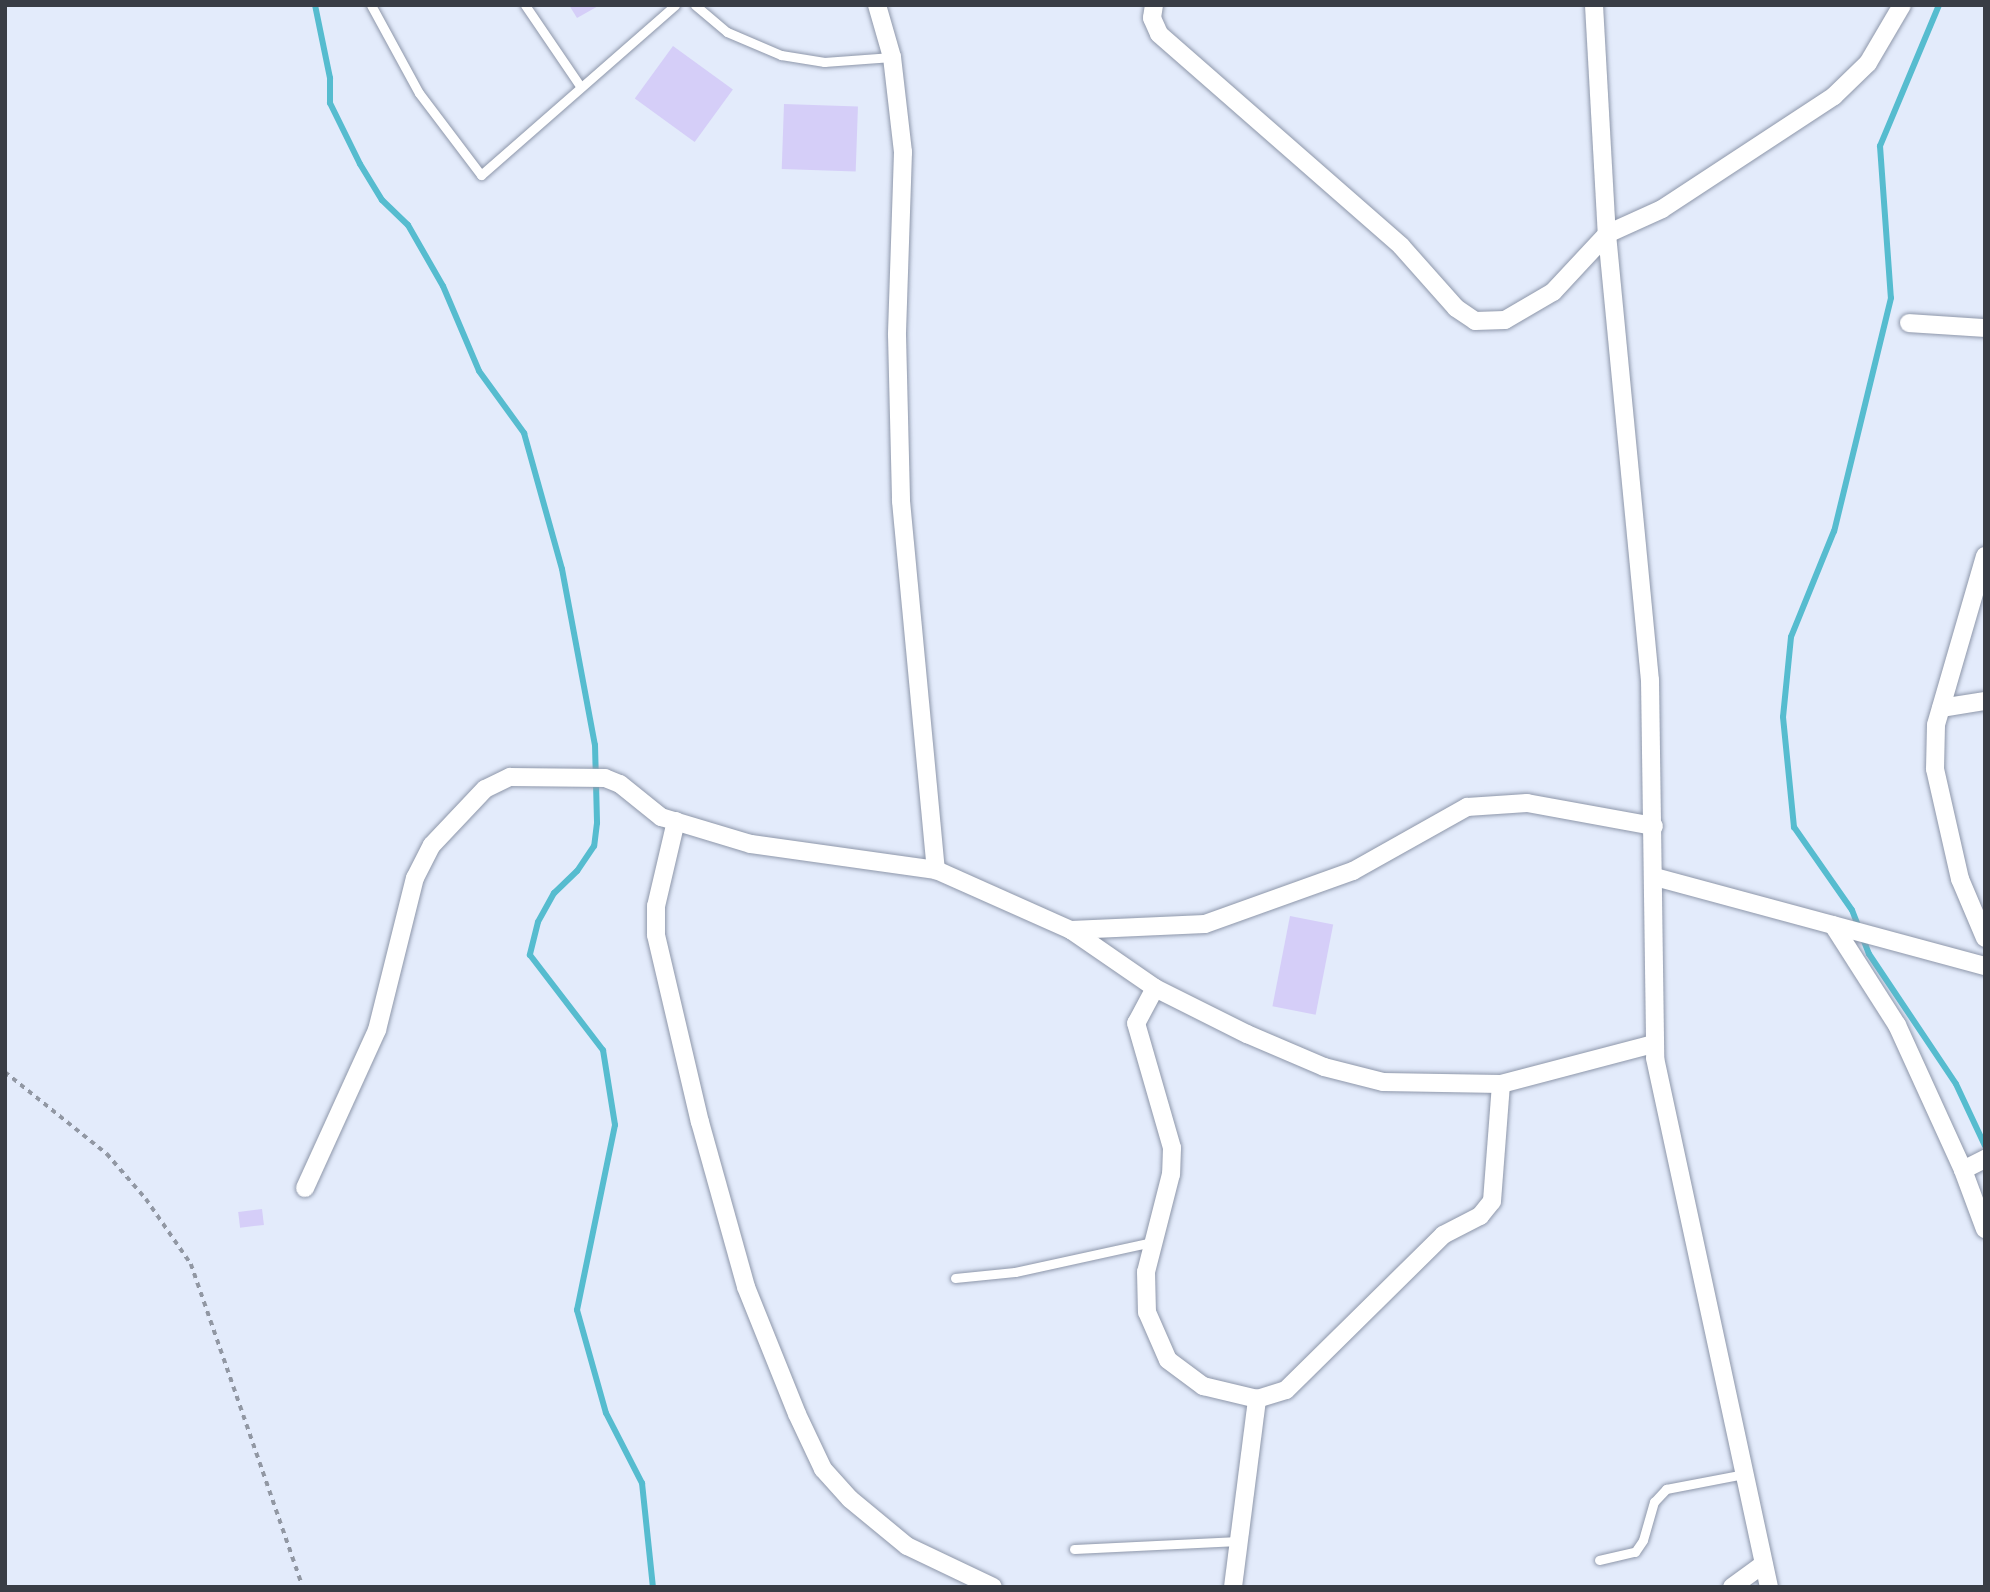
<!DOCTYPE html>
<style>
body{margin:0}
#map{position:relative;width:1990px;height:1592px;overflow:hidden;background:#e3ebfb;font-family:Quicksand,sans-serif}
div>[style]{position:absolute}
.stream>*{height:6px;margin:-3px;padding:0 3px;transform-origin:3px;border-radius:3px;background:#56bccf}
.building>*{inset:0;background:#d5cef8;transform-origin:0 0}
.path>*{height:3.5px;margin-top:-1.75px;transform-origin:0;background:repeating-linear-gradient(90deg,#9197a3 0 5px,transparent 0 10px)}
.roads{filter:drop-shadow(0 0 2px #8e97aa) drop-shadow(0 0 2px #8e97aa)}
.service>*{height:9px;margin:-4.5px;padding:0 4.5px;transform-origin:4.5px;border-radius:4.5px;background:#fff}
.minor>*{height:18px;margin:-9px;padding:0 9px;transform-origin:9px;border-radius:9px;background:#fff}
span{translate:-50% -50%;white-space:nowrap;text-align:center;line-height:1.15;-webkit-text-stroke:7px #fff;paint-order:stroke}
.frame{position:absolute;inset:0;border:7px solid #393d45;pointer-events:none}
</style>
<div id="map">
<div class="stream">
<i style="left:315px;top:5px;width:75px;rotate:78.4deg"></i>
<i style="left:330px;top:78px;width:25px;rotate:90deg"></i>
<i style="left:330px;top:103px;width:68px;rotate:63.8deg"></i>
<i style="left:360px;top:164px;width:42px;rotate:58.6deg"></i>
<i style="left:382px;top:200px;width:36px;rotate:44deg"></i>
<i style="left:408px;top:225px;width:70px;rotate:60.2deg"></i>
<i style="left:443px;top:286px;width:92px;rotate:67deg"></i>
<i style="left:479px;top:371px;width:77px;rotate:54deg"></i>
<i style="left:524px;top:433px;width:141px;rotate:74.4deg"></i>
<i style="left:562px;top:569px;width:179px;rotate:79.4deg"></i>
<i style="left:595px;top:745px;width:78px;rotate:88.5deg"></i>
<i style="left:597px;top:823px;width:23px;rotate:97deg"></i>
<i style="left:594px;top:846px;width:30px;rotate:124deg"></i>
<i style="left:577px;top:871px;width:32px;rotate:136deg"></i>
<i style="left:554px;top:893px;width:33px;rotate:119deg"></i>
<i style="left:538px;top:922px;width:34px;rotate:104deg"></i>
<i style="left:530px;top:955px;width:120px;rotate:52.5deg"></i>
<i style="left:603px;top:1050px;width:76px;rotate:80.9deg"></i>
<i style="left:615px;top:1125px;width:189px;rotate:101.6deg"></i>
<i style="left:577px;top:1310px;width:107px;rotate:74.3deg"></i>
<i style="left:606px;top:1413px;width:79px;rotate:62.8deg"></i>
<i style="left:642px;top:1483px;width:105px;rotate:84deg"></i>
<i style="left:1939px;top:5px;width:153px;rotate:112.7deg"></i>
<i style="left:1880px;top:146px;width:152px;rotate:85.9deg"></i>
<i style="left:1891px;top:298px;width:240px;rotate:103.7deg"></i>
<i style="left:1834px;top:531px;width:114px;rotate:112.1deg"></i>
<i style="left:1791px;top:637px;width:80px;rotate:95.7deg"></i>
<i style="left:1783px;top:717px;width:111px;rotate:84.3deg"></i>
<i style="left:1794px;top:827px;width:101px;rotate:55.1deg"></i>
<i style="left:1852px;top:910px;width:47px;rotate:68.9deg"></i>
<i style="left:1869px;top:954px;width:156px;rotate:56.2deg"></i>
<i style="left:1956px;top:1084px;width:68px;rotate:64.9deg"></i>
</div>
<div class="building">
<i style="clip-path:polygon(569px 5px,600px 5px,577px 18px)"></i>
<i style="left:673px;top:46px;width:74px;height:65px;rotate:36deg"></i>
<i style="left:784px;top:104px;width:74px;height:65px;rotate:2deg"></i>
<i style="left:1290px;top:916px;width:44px;height:92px;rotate:11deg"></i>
<i style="left:262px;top:1209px;width:16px;height:24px;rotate:83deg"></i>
</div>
<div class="path">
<i style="left:5px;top:1072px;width:131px;rotate:38.8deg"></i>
<i style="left:107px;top:1154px;width:60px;rotate:49.1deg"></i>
<i style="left:146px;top:1199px;width:79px;rotate:55.3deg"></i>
<i style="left:191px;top:1264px;width:342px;rotate:70.9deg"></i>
</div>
<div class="roads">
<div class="service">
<i style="left:371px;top:5px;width:100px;rotate:61.4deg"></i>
<i style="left:419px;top:93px;width:103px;rotate:52.9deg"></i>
<i style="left:481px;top:175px;width:258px;rotate:-41.2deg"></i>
<i style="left:525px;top:5px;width:98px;rotate:55.8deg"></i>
<i style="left:695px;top:5px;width:42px;rotate:40.2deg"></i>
<i style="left:727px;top:32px;width:59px;rotate:23.1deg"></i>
<i style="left:781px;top:55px;width:44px;rotate:9.2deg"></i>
<i style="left:824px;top:62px;width:68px;rotate:-4.2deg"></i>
<i style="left:955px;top:1278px;width:60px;rotate:-5.7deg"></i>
<i style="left:1015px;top:1272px;width:141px;rotate:-12.3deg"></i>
<i style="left:1074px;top:1549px;width:165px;rotate:-2.8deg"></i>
<i style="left:1599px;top:1560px;width:37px;rotate:-13deg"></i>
<i style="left:1635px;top:1552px;width:14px;rotate:-56deg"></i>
<i style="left:1643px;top:1540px;width:40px;rotate:-74deg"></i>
<i style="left:1654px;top:1502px;width:18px;rotate:-47deg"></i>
<i style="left:1666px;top:1489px;width:79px;rotate:-10.9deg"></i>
</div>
<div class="minor">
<i style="left:877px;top:5px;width:54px;rotate:73.9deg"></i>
<i style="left:892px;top:57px;width:96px;rotate:83.4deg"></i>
<i style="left:903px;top:152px;width:183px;rotate:91.9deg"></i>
<i style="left:897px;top:335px;width:166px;rotate:88.6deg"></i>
<i style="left:901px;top:501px;width:371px;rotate:84.6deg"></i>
<i style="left:1154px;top:5px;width:13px;rotate:99deg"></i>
<i style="left:1152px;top:18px;width:17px;rotate:66deg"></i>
<i style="left:1159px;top:34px;width:322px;rotate:41.2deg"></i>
<i style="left:1401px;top:246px;width:83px;rotate:48.4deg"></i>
<i style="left:1456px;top:308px;width:23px;rotate:34deg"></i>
<i style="left:1475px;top:321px;width:30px;rotate:-2deg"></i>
<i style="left:1505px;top:320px;width:56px;rotate:-30.3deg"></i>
<i style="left:1553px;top:292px;width:79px;rotate:-47deg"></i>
<i style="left:1607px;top:234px;width:60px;rotate:-24.4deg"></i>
<i style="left:1662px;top:209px;width:206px;rotate:-33.3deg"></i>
<i style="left:1834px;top:96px;width:47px;rotate:-44.1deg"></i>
<i style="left:1868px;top:63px;width:67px;rotate:-59.6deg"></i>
<i style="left:1594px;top:5px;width:229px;rotate:86.8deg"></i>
<i style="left:1607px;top:234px;width:448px;rotate:84.5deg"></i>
<i style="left:1650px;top:680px;width:378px;rotate:89.2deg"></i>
<i style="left:1655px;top:1058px;width:541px;rotate:77.84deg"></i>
<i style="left:1909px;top:323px;width:76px;rotate:3.8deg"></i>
<i style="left:1985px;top:556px;width:176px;rotate:106.2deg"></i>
<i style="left:1936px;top:725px;width:44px;rotate:91.3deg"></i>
<i style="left:1935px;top:769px;width:113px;rotate:77.2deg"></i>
<i style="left:1960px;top:879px;width:64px;rotate:67deg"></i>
<i style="left:1941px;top:708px;width:45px;rotate:-9deg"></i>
<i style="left:676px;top:821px;width:87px;rotate:103.2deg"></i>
<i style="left:656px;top:906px;width:29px;rotate:90deg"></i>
<i style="left:656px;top:935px;width:192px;rotate:76.8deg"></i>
<i style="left:700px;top:1122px;width:171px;rotate:74.4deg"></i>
<i style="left:746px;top:1287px;width:137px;rotate:68.1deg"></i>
<i style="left:797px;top:1414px;width:61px;rotate:64.7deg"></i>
<i style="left:823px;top:1469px;width:40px;rotate:48deg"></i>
<i style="left:850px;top:1499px;width:74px;rotate:39.5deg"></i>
<i style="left:907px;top:1546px;width:95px;rotate:25.5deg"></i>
<i style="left:1655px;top:877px;width:342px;rotate:15.1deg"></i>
<i style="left:1833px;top:925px;width:119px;rotate:57.4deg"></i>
<i style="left:1897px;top:1025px;width:159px;rotate:65.5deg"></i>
<i style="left:1963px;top:1170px;width:63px;rotate:69.6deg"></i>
<i style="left:1071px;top:930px;width:134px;rotate:-2.6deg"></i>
<i style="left:1205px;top:924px;width:157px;rotate:-19.7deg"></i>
<i style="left:1353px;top:871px;width:131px;rotate:-29.3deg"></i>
<i style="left:1467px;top:807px;width:60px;rotate:-3.8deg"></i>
<i style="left:1527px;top:803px;width:129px;rotate:10.3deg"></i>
<i style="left:1155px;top:988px;width:40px;rotate:118deg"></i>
<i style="left:1136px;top:1023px;width:130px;rotate:73.9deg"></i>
<i style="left:1172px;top:1148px;width:26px;rotate:92deg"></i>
<i style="left:1171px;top:1174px;width:101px;rotate:104.3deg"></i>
<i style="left:1146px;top:1272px;width:40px;rotate:88.6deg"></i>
<i style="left:1147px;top:1312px;width:52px;rotate:66.4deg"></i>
<i style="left:1168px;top:1360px;width:44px;rotate:36.6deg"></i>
<i style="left:1203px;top:1386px;width:56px;rotate:13.5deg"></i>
<i style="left:1257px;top:1399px;width:30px;rotate:-17deg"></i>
<i style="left:1286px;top:1390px;width:221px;rotate:-44.6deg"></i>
<i style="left:1443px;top:1235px;width:42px;rotate:-27.2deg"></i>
<i style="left:1480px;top:1216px;width:19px;rotate:-51deg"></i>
<i style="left:1492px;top:1201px;width:117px;rotate:-85.6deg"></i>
<i style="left:1963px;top:1170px;width:25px;rotate:-27deg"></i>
<i style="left:305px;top:1188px;width:174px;rotate:-65.5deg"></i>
<i style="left:377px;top:1030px;width:157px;rotate:-76deg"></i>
<i style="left:415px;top:878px;width:37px;rotate:-63deg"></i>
<i style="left:432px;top:845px;width:77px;rotate:-46.6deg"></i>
<i style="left:485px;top:789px;width:28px;rotate:-26deg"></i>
<i style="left:510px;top:777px;width:95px;rotate:0.6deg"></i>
<i style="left:605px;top:778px;width:16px;rotate:22deg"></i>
<i style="left:620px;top:784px;width:53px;rotate:38.8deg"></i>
<i style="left:661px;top:817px;width:94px;rotate:16.7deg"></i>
<i style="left:751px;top:844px;width:187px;rotate:8deg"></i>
<i style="left:936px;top:870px;width:148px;rotate:24deg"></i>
<i style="left:1071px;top:930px;width:102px;rotate:34.6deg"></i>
<i style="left:1155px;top:988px;width:103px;rotate:26.6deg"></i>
<i style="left:1247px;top:1034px;width:84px;rotate:23.2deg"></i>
<i style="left:1324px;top:1067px;width:61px;rotate:14.3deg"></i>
<i style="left:1383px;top:1082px;width:118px;rotate:1deg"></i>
<i style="left:1501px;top:1084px;width:158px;rotate:-14.7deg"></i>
<i style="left:1233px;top:1587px;width:190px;rotate:-82.7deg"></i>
<i style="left:1732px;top:1587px;width:39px;rotate:-36deg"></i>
</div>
</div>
<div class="frame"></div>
</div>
